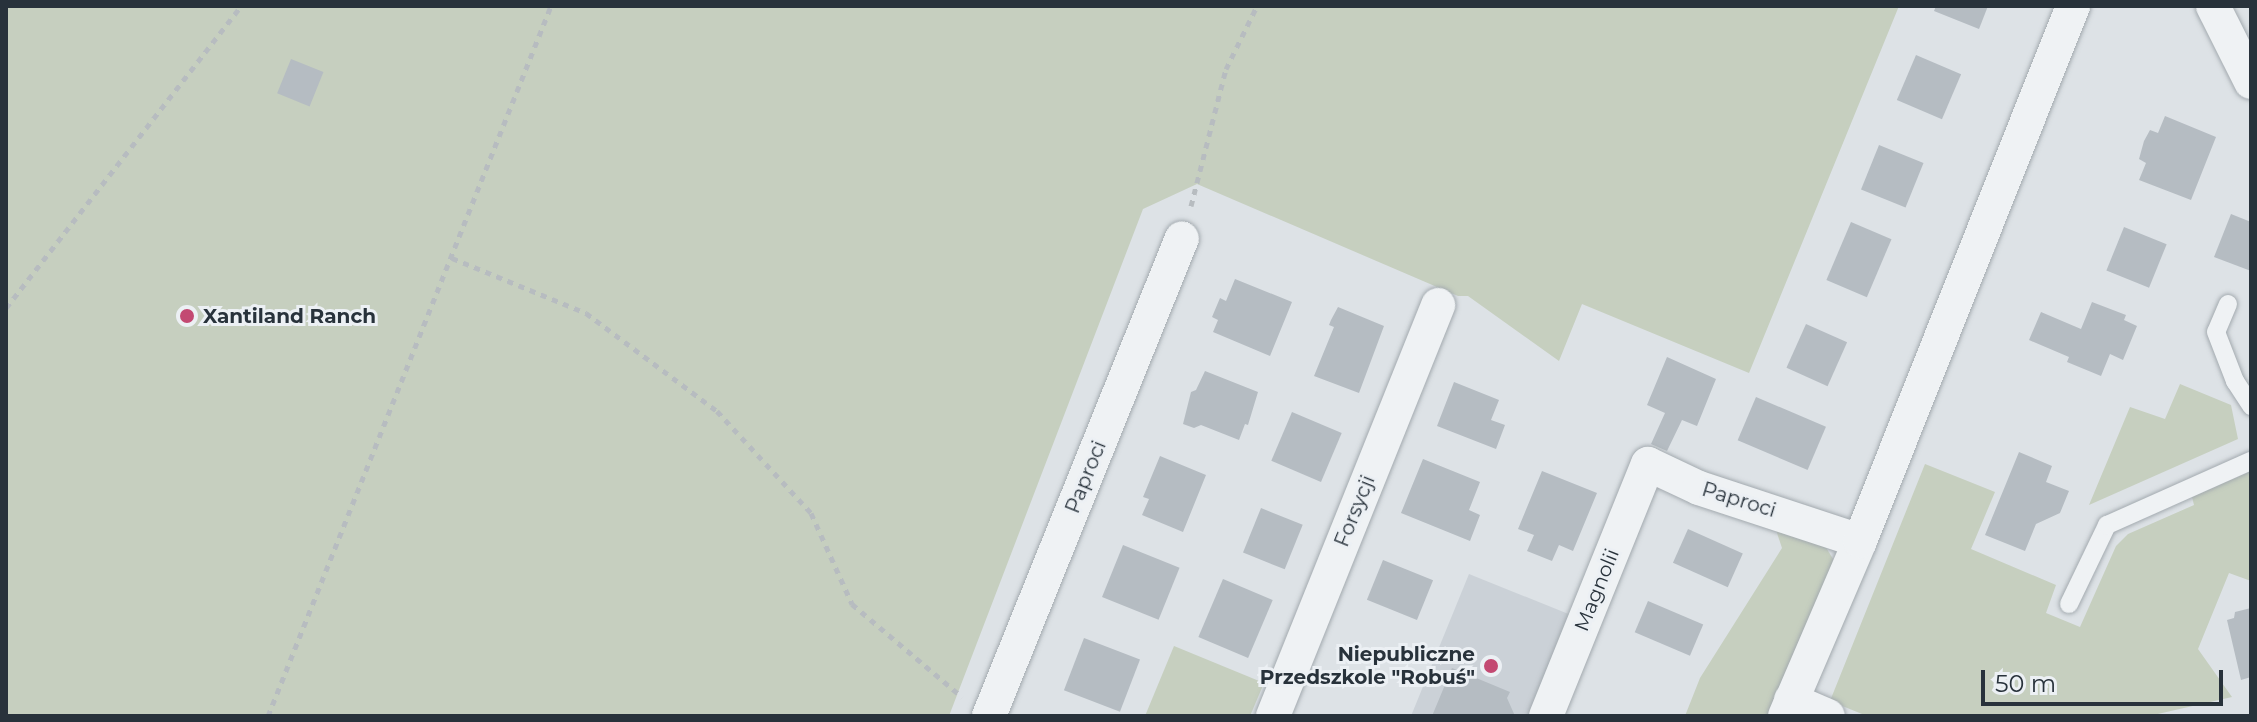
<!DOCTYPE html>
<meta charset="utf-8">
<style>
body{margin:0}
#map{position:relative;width:2257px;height:722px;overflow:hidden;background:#dde2e6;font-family:Montserrat,sans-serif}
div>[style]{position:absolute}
.built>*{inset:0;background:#cbd1d7}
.green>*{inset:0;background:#c6cfbf}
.building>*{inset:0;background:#b5bcc2;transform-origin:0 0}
.path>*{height:5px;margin-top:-2.5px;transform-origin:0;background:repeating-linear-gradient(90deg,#b7bcc0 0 6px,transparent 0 12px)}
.roads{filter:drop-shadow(0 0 2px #a3aaaf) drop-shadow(0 0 2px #a3aaaf)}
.service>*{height:18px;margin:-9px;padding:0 9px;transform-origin:9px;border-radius:9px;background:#eff2f4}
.minor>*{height:34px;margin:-17px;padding:0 17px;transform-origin:17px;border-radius:17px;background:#eff2f4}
.dots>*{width:22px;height:22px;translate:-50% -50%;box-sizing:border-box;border:4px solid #ecf0f4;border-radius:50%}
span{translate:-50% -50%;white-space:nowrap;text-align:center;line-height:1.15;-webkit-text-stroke:6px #ecf0f4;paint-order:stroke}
.poi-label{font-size:20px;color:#28323b;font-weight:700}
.left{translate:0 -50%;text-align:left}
.right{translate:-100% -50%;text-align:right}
.street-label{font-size:20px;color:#28323b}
.frame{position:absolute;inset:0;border:8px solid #28323b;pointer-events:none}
.scale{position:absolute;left:1981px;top:670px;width:242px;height:36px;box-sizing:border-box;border:4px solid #28323b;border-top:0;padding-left:10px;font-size:24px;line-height:28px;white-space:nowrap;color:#28323b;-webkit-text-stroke:6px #ecf0f4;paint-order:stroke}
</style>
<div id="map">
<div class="built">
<i style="clip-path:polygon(1469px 574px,1571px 615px,1530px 716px,1411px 716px)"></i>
</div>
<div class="green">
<i style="clip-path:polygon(6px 6px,1899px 6px,1749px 373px,1582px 304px,1559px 361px,1468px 296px,1458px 296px,1197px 184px,1143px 209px,949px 716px,6px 716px)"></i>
<i style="clip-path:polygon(2180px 384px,2231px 405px,2238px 439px,2089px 505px,2130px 407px,2165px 419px)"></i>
<i style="clip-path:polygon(1925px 464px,1995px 492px,1971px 549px,2056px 585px,2046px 613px,2080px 627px,2116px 546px,2128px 534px,2194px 505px,2192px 497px,2251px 471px,2251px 581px,2229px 573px,2198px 649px,2232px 697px,2149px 716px,1867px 716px,1830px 701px)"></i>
<i style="clip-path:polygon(1776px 530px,1825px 546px,1835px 562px,1772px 716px,1685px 716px,1700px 678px,1782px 548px)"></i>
<i style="clip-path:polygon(1174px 646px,1264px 683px,1250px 716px,1145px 716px)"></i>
</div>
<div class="building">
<i style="clip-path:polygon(1936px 6px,1988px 6px,1979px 29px,1934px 11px)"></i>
<i style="left:1916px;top:55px;width:49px;height:49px;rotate:23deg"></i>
<i style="left:291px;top:59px;width:35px;height:37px;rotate:22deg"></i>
<i style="clip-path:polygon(2165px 116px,2216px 137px,2191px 200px,2139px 180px,2146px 163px,2139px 159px,2144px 141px,2150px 130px,2158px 133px)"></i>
<i style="left:1879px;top:145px;width:48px;height:48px;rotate:22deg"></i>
<i style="clip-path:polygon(2231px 214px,2251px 222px,2251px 271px,2214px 257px)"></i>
<i style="left:1851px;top:222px;width:44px;height:63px;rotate:23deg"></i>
<i style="left:2124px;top:227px;width:46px;height:47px;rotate:22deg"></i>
<i style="clip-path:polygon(1235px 279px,1292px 302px,1270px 356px,1213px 332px,1218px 320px,1212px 317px,1220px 298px,1226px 301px)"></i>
<i style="clip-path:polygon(2092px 302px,2126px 315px,2124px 320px,2137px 326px,2123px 360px,2110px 354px,2101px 376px,2067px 362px,2069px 357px,2029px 340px,2041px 312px,2081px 329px)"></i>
<i style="clip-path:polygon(1338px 307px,1384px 326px,1359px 393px,1314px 376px,1334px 327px,1329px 325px,1331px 320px)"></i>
<i style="left:1806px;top:324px;width:45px;height:48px;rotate:24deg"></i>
<i style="clip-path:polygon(1667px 357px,1716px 379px,1697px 426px,1682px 420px,1667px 451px,1651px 444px,1665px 413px,1647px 405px)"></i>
<i style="clip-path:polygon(1205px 371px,1258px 392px,1248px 425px,1245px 424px,1239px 440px,1201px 425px,1194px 428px,1183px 424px,1191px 392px,1196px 390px)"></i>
<i style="clip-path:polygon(1454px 382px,1499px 400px,1491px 420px,1505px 425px,1496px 449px,1437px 426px)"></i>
<i style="left:1756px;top:397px;width:76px;height:47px;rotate:23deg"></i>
<i style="left:1292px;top:412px;width:54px;height:53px;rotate:23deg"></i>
<i style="clip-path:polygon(2019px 452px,2052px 466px,2046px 482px,2069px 491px,2060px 513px,2036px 524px,2025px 551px,1985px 535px)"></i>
<i style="clip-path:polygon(1160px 456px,1206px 475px,1183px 532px,1142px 515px,1149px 499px,1143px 497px)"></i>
<i style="clip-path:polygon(1423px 459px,1480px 482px,1469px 510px,1480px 515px,1470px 541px,1401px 513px)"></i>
<i style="clip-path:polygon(1542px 471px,1597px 493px,1573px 551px,1559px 545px,1552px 561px,1527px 551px,1534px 535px,1518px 529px)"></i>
<i style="left:1261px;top:508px;width:45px;height:48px;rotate:22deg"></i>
<i style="left:1688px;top:529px;width:60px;height:37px;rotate:24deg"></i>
<i style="left:1123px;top:545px;width:61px;height:56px;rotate:22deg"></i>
<i style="left:1383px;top:560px;width:54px;height:43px;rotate:22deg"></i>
<i style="left:1223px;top:579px;width:54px;height:63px;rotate:23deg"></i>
<i style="left:1648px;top:601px;width:60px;height:34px;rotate:23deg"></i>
<i style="clip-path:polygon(2251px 608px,2251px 677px,2241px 680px,2227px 620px,2234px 618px,2235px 612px)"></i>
<i style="left:1084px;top:638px;width:60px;height:56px;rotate:21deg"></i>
<i style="clip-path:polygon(1452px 668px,1510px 692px,1507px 698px,1515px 716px,1432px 716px)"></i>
</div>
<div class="path">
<i style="left:1191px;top:206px;width:141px;rotate:-75.7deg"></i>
<i style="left:1226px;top:69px;width:70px;rotate:-63.8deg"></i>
<i style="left:452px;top:258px;width:145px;rotate:22.3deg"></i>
<i style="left:586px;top:313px;width:164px;rotate:36.8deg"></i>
<i style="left:717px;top:411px;width:139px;rotate:47.3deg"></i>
<i style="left:811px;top:513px;width:100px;rotate:65.7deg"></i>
<i style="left:852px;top:604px;width:144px;rotate:40.2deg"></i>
<i style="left:6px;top:308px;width:383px;rotate:-52.1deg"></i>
<i style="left:268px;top:716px;width:764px;rotate:-68.27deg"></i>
</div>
<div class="roads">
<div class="service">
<i style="left:2228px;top:304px;width:30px;rotate:113deg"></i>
<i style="left:2216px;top:332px;width:53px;rotate:68.8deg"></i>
<i style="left:2235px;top:381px;width:30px;rotate:57deg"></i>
<i style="left:2069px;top:604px;width:88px;rotate:-64.3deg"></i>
<i style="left:2107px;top:525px;width:158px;rotate:-24deg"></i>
</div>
<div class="minor">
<i style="left:2213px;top:6px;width:85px;rotate:63.4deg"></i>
<i style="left:1791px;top:700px;width:40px;rotate:23.4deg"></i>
<i style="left:989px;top:716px;width:515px;rotate:-68.01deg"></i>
<i style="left:1273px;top:716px;width:443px;rotate:-68.1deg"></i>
<i style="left:1546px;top:716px;width:272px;rotate:-68deg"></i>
<i style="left:1648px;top:464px;width:56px;rotate:25.2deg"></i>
<i style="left:1699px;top:488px;width:169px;rotate:18.2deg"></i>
<i style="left:1785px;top:716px;width:190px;rotate:-66.8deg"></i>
<i style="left:1860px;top:541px;width:576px;rotate:-68.29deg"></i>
</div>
</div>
<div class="dots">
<i style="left:187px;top:316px;background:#c34972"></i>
<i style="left:1491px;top:666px;background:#c34972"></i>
</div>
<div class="poi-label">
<span class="left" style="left:203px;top:316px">Xantiland Ranch</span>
<span class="right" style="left:1475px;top:666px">Niepubliczne<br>Przedszkole "Robuś"</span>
</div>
<div class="street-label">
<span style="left:1086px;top:477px;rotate:-68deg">Paproci</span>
<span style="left:1739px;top:500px;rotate:17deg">Paproci</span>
<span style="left:1355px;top:511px;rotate:-68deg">Forsycji</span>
<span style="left:1597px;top:590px;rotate:-68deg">Magnolii</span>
</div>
<div class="frame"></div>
<div class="scale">50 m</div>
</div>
